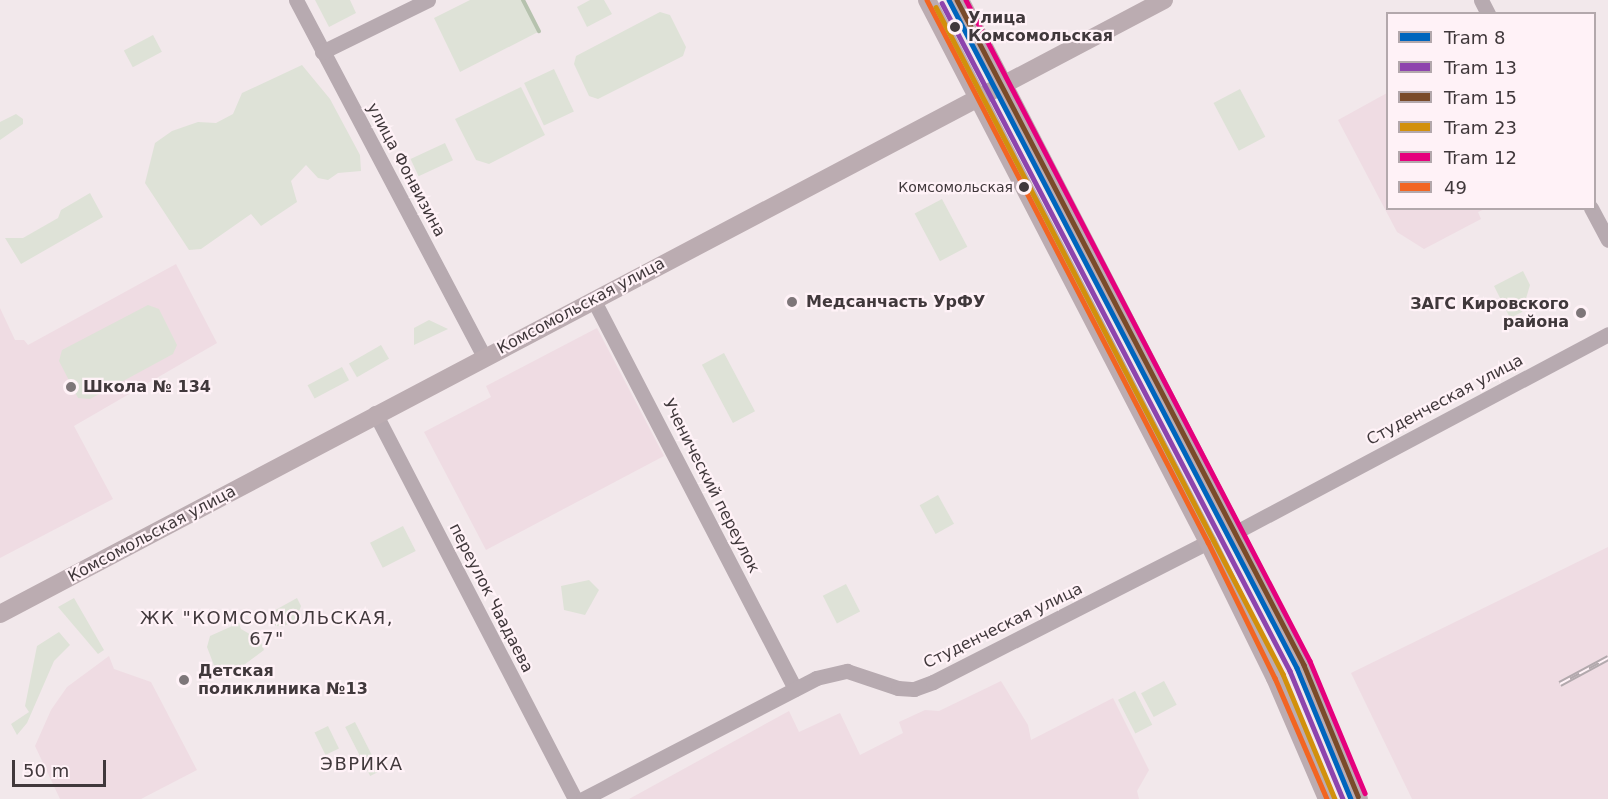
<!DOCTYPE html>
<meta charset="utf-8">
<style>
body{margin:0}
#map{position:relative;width:1608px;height:799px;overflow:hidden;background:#f2e8eb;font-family:"DejaVu Sans",sans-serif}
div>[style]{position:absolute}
.built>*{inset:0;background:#efdce3}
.green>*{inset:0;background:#dee2d7;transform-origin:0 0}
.stream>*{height:4px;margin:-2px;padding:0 2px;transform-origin:2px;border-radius:2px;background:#b6c2ae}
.minor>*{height:15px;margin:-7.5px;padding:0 7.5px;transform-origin:7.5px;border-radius:7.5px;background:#b7aab0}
.major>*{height:18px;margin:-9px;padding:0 9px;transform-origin:9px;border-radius:9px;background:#bbacb1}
.rail>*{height:6px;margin-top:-3px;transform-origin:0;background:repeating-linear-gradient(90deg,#fff2f7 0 11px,#b2a9ad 0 22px);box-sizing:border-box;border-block:2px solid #b2a9ad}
.bus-1>*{height:4.5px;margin:-2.25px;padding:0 2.25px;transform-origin:2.25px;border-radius:2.25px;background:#f26522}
.tram-1>*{height:4.5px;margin:-2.25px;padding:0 2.25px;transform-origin:2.25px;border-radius:2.25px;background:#0065bd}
.tram-2>*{height:4.5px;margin:-2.25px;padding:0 2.25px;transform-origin:2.25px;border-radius:2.25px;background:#8e44ad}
.tram-3>*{height:4.5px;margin:-2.25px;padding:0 2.25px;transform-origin:2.25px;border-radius:2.25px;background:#7a4b2a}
.tram-4>*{height:4.5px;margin:-2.25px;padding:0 2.25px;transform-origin:2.25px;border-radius:2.25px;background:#d2900c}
.tram-5>*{height:4.5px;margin:-2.25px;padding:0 2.25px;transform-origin:2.25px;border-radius:2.25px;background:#e5007d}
.dots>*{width:16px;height:16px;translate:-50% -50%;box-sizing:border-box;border:3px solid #fff2f7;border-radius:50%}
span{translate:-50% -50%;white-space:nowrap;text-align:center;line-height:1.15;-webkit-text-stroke:4.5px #fff2f7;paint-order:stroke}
.bus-label{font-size:14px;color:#40383b}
.right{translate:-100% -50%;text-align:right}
.stop-label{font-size:16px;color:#40383b;font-weight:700}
.left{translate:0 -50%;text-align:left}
.street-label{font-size:16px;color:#40383b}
.poi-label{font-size:16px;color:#40383b;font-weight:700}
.neighbourhood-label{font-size:18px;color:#40383b;letter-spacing:1.5px}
.legend{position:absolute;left:1386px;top:12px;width:210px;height:198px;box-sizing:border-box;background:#fff2f7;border:2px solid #b3a8ac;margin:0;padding:8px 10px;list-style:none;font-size:18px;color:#40383b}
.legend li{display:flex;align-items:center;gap:12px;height:30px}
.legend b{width:30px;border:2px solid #b3a8ac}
.scale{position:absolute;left:12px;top:760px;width:94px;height:27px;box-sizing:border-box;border:3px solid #40383b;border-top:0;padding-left:8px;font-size:18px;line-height:21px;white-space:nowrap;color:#40383b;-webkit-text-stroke:4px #fff2f7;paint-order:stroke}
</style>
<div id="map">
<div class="built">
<i style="clip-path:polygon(1387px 93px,1388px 208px,1485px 209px,1478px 212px,1481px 219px,1424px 249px,1397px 232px,1338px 120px)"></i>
<i style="clip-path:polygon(176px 264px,217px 343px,74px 426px,113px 499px,0 558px,0 308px,15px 340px,24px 340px,28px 345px)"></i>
<i style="clip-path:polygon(597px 328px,664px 456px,486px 550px,424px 432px,491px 397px,486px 386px)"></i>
<i style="clip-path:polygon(1608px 547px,1608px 799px,1412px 799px,1351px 673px)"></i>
<i style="clip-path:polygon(109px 656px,114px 669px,151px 682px,197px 770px,141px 799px,60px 799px,35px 746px,51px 710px,67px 687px)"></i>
<i style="clip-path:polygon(1001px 681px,1028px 725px,1031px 740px,1113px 698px,1149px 770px,1137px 791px,1139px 799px,629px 799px,789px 711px,799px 732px,840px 713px,860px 755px,903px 733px,899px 722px,925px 710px,939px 711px)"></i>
</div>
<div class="green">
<i style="clip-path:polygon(315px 0,350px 0,356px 13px,329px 27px)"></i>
<i style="clip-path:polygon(470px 0,522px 0,538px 32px,460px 72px,434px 18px)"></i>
<i style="clip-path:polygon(590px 0,604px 0,612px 14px,587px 27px,577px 7px)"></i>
<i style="clip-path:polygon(660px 12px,670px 15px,686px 47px,683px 56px,598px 99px,589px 96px,574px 64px,576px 56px)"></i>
<i style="left:153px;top:35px;width:19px;height:33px;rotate:62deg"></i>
<i style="clip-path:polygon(302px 65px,330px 99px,360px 155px,361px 171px,338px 173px,328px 180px,318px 178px,306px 165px,291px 181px,297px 202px,261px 226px,251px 214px,201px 249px,189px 250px,145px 183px,155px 143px,172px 131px,198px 122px,216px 123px,233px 114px,242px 93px)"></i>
<i style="left:554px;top:69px;width:47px;height:33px;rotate:65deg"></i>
<i style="clip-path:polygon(521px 87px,545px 135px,489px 164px,476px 160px,455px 119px)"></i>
<i style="left:1240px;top:89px;width:54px;height:30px;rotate:62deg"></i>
<i style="clip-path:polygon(16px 114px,23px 119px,23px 124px,0 140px,0 122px)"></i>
<i style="left:445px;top:143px;width:19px;height:38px;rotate:65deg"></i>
<i style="clip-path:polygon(90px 193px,103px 217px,21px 264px,5px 238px,23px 238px,58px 218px,61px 210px)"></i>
<i style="left:942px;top:199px;width:54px;height:31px;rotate:62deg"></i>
<i style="clip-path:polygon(1523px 271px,1530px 285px,1522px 312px,1510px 318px,1494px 286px)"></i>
<i style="clip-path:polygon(148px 305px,159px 309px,177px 345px,173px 354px,90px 399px,78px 398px,59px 361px,62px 350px)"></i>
<i style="clip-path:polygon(429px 320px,448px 329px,414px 345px,414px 328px)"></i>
<i style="left:381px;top:345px;width:16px;height:37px;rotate:60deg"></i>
<i style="left:724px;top:353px;width:66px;height:25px;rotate:62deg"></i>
<i style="left:342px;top:367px;width:15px;height:39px;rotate:62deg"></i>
<i style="left:938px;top:495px;width:33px;height:21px;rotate:61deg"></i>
<i style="left:403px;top:526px;width:28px;height:37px;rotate:63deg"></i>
<i style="clip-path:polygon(589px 580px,599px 590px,585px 615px,564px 610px,561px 586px)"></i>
<i style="left:846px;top:584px;width:31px;height:26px;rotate:63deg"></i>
<i style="clip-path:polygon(74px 598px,104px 650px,98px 654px,58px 607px)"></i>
<i style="clip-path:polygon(297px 598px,301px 606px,296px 620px,282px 627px,273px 625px,270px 613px)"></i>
<i style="clip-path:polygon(239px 623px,241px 629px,260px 640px,264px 650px,237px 670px,215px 668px,207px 647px,210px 636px)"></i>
<i style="clip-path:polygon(59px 632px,70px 645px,54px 661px,27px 723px,17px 735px,11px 724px,29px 712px,25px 706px,37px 646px)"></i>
<i style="left:1164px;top:681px;width:27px;height:26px;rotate:62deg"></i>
<i style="left:1135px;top:691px;width:38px;height:19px;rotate:63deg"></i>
<i style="left:355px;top:722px;width:55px;height:11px;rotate:63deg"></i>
<i style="left:328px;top:726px;width:25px;height:15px;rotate:64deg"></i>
</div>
<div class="stream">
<i style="left:523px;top:0;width:35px;rotate:63deg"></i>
</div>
<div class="minor">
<i style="left:296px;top:0;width:405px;rotate:62.2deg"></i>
<i style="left:1481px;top:0;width:16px;rotate:63deg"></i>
<i style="left:322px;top:52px;width:118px;rotate:-26.1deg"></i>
<i style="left:1591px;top:208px;width:36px;rotate:62deg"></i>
<i style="left:593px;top:299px;width:439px;rotate:62.6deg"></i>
<i style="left:375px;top:413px;width:435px;rotate:62.6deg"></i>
<i style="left:1236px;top:532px;width:421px;rotate:-28deg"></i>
<i style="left:583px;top:799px;width:263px;rotate:-27.4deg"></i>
<i style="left:816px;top:678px;width:32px;rotate:-13deg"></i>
<i style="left:847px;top:671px;width:54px;rotate:18.4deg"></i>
<i style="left:898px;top:688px;width:16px;rotate:4deg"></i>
<i style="left:914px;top:689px;width:20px;rotate:-20deg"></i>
<i style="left:933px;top:682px;width:309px;rotate:-27deg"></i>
</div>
<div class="major">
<i style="left:927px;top:0;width:611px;rotate:62.6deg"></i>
<i style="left:1208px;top:542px;width:152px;rotate:63.8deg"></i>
<i style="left:1275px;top:678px;width:132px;rotate:66.7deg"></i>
<i style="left:960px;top:0;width:747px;rotate:62.68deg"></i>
<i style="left:1303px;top:664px;width:146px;rotate:67.5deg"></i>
<i style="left:0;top:614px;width:1316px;rotate:-27.81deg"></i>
</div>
<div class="rail">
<i style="left:1560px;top:684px;width:55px;rotate:-28.4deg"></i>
</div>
<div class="bus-1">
<i style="left:927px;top:0;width:611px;rotate:62.6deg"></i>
<i style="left:1208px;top:542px;width:152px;rotate:63.8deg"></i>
<i style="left:1275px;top:678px;width:132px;rotate:66.7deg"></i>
</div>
<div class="tram-1">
<i style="left:949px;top:0;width:753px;rotate:62.48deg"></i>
<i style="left:1297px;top:668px;width:142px;rotate:67.6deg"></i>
</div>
<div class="tram-2">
<i style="left:942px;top:3px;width:753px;rotate:62.48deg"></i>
<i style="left:1290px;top:671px;width:139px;rotate:67.5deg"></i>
</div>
<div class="tram-3">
<i style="left:957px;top:0;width:750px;rotate:62.44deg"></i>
<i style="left:1304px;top:665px;width:142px;rotate:67.6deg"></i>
</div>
<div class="tram-4">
<i style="left:936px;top:7px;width:752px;rotate:62.51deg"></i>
<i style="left:1283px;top:674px;width:135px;rotate:67.4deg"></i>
</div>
<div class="tram-5">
<i style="left:966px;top:0;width:745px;rotate:62.51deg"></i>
<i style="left:1310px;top:661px;width:143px;rotate:67.4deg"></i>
</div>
<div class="dots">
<i style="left:955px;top:27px;background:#40383b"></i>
<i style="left:1024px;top:187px;background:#40383b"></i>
<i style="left:792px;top:302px;background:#7e7679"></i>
<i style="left:1581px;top:313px;background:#7e7679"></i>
<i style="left:71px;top:387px;background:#7e7679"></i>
<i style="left:184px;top:680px;background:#7e7679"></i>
</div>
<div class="bus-label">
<span class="right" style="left:1013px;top:187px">Комсомольская</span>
</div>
<div class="stop-label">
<span class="left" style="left:968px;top:27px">Улица<br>Комсомольская</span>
</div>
<div class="street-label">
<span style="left:406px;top:170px;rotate:62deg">улица Фонвизина</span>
<span style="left:581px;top:306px;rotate:-28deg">Комсомольская улица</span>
<span style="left:1445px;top:400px;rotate:-28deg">Студенческая улица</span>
<span style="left:711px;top:486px;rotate:63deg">Ученический переулок</span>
<span style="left:152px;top:534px;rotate:-28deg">Комсомольская улица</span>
<span style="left:491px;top:598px;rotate:63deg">переулок Чаадаева</span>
<span style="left:1003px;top:626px;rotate:-26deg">Студенческая улица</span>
</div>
<div class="poi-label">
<span class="left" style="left:806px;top:302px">Медсанчасть УрФУ</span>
<span class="right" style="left:1569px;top:313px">ЗАГС Кировского<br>района</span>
<span class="left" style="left:83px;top:387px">Школа № 134</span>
<span class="left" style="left:198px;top:680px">Детская<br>поликлиника №13</span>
</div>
<div class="neighbourhood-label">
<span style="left:267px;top:629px">ЖК "КОМСОМОЛЬСКАЯ,<br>67"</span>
<span style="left:362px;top:764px">ЭВРИКА</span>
</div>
<ul class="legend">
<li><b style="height:8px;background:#0065bd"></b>Tram 8</li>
<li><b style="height:8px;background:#8e44ad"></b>Tram 13</li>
<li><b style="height:8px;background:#7a4b2a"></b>Tram 15</li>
<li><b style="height:8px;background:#d2900c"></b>Tram 23</li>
<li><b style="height:8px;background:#e5007d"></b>Tram 12</li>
<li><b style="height:8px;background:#f26522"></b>49</li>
</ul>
<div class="scale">50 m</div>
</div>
